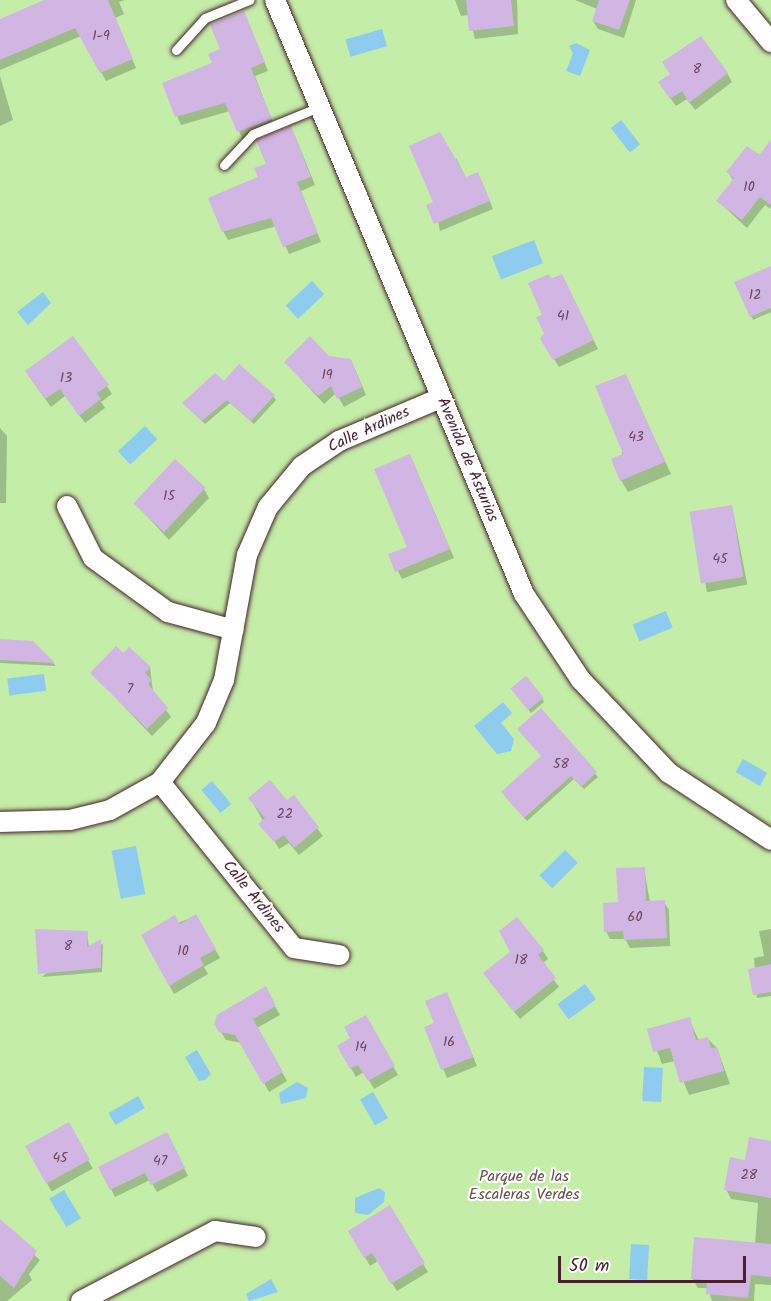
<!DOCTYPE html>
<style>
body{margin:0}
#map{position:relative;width:771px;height:1301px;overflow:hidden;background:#f1e9f7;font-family:Kalam,sans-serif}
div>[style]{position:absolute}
.green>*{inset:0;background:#c4eda8;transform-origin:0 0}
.water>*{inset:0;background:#8eccef;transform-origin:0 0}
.shadow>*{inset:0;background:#0003;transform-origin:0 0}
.building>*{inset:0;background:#d1b5e3;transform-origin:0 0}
.roads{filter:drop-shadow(0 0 2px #4a1f2b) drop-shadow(0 0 2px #4a1f2b)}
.service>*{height:9px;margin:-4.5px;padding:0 4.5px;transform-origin:4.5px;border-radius:4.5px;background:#fff}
.minor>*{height:20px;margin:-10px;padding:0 10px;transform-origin:10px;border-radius:10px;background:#fff}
span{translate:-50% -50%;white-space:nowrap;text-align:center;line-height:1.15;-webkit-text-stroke:4.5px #fff;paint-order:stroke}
.number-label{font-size:14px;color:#6c4459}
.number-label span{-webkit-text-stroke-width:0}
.street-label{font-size:16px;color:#4a1f2b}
.park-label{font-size:16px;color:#68524a}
.scale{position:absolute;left:558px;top:1256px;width:188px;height:27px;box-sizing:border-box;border:3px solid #4a1f2b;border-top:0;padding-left:8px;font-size:18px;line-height:21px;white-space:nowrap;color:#4a1f2b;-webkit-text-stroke:4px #fff;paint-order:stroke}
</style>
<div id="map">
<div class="green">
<i style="left:0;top:0;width:771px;height:1301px"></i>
</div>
<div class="water">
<i style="left:382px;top:29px;width:18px;height:38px;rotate:74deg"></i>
<i style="clip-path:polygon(576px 43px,590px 50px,580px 76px,566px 71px,573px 53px,569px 46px)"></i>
<i style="left:621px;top:120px;width:31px;height:13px;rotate:52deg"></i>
<i style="left:534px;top:240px;width:25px;height:45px;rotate:69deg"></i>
<i style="left:312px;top:281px;width:18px;height:36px;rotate:47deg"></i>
<i style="clip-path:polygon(43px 292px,51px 303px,28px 325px,17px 312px)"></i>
<i style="left:145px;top:426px;width:18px;height:37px;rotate:47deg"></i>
<i style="left:666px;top:611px;width:18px;height:36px;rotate:68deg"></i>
<i style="left:44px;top:674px;width:17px;height:37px;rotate:83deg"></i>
<i style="clip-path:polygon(503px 702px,512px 713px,501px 723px,514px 739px,511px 751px,497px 754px,474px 726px)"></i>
<i style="left:743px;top:759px;width:28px;height:15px;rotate:30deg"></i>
<i style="left:212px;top:781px;width:30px;height:14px;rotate:50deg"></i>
<i style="left:136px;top:846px;width:49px;height:25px;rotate:79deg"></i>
<i style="left:565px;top:850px;width:18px;height:36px;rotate:45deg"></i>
<i style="left:585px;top:984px;width:19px;height:34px;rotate:54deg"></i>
<i style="clip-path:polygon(197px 1050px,211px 1074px,205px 1080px,199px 1081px,185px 1057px)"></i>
<i style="left:644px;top:1067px;width:19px;height:34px;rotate:3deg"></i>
<i style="clip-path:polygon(297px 1082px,308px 1088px,306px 1098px,281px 1104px,279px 1093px)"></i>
<i style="left:373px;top:1092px;width:30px;height:15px;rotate:60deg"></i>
<i style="left:138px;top:1096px;width:14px;height:34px;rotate:60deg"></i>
<i style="clip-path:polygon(379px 1188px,385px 1192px,384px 1202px,368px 1215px,355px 1213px,355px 1198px)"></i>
<i style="left:64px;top:1190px;width:33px;height:17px;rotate:59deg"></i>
<i style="left:631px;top:1244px;width:18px;height:35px;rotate:3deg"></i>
<i style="clip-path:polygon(271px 1279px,278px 1292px,249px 1301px,246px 1294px)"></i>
</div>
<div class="shadow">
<i style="clip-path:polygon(49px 0,125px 0,119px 2px,124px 14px,115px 18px,136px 68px,106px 81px,81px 36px,0 70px,0 21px)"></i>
<i style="clip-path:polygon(455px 0,517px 0,518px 34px,475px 39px,469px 15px,461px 16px)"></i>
<i style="clip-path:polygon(575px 0,636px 0,624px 38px,598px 29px,593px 21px,597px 9px)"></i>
<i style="clip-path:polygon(244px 13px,268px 71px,255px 76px,275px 128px,243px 140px,230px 111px,181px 125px,177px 116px)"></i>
<i style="clip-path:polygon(727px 73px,732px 82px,695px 110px,687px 99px,676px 106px,665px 91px)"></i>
<i style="clip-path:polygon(0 76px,13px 120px,0 126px)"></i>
<i style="clip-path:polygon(295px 136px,315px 185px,301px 191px,321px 242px,289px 254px,276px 226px,228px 240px,223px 231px)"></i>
<i style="clip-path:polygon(747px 147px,771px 162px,771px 209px,765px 205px,747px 228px,718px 201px,733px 180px,728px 172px)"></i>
<i style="clip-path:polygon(456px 158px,466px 178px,482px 182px,493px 209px,440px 231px,435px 203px)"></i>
<i style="clip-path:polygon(771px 268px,771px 312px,753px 320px,736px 283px)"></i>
<i style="clip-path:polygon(561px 276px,598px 349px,559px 367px,547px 348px,544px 315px,530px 284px)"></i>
<i style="clip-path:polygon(328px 357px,355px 369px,366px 395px,344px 407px,336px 393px,324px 404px,286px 363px)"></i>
<i style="clip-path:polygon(625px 375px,671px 474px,628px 492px,621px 480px)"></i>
<i style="clip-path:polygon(31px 379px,107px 386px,112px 394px,101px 402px,105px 408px,85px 423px,65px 396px,51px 407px)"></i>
<i style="clip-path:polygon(224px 383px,273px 396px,276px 400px,254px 424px,230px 403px,205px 424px,184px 404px)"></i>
<i style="clip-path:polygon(0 428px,7px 436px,6px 503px,0 503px)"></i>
<i style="clip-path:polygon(414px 464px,454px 558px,402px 579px,390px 555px,409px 548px)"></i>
<i style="clip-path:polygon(204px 489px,209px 498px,169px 540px,135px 503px)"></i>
<i style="left:732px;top:506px;width:80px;height:41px;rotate:79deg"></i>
<i style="clip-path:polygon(0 640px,32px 642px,56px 666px,0 663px)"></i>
<i style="clip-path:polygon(124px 655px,150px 668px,153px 692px,171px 717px,152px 736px,92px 673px)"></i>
<i style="clip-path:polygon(514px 692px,542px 698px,544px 702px,531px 713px)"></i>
<i style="clip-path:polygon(541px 710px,598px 777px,584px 789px,574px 779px,527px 821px,505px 796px,542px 757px)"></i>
<i style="clip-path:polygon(293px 797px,323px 836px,299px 855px,289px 843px,279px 849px,250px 798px,287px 802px)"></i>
<i style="clip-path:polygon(644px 868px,650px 902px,664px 902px,669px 910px,670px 946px,630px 948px,625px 939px,610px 939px,606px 931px)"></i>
<i style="clip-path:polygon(196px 916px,220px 958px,204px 967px,208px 974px,174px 994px,143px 936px)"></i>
<i style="clip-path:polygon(517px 919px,543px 951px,548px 959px,542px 964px,559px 987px,520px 1019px,490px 982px,512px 953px)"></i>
<i style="clip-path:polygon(771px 929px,771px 996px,757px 998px,754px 958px,764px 956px,759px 931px)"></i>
<i style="clip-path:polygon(87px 932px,89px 948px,103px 944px,102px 972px,42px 977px)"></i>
<i style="clip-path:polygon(265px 989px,280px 1015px,257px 1028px,287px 1081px,269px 1092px,242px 1043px,226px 1040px,221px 1032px)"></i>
<i style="clip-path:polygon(447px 994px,477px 1066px,447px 1078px,426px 1028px,436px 1023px)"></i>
<i style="clip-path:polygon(365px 1017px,398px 1075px,374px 1089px,364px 1072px,356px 1077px,339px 1047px,352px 1038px)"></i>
<i style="clip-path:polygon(689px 1019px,699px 1041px,707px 1038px,717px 1048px,730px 1084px,689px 1095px,675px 1061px,662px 1064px,649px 1030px)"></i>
<i style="left:68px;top:1124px;width:51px;height:47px;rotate:61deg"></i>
<i style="clip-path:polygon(171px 1141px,188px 1176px,157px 1192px,150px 1180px,115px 1197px,111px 1189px)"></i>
<i style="clip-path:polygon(771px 1143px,771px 1285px,755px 1284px,754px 1301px,712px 1301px,708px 1288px,698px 1288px,692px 1278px,755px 1244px,758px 1203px,731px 1199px,726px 1189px,746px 1162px)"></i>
<i style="clip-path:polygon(389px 1207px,428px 1272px,397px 1291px,378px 1261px,370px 1266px,350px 1231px)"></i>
<i style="clip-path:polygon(0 1225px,40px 1260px,29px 1274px,32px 1280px,7px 1301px,0 1301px)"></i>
</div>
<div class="building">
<i style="clip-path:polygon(44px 0,108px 0,133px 59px,100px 73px,75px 28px,0 60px,0 19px)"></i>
<i style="clip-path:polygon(466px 0,511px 0,514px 26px,469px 31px)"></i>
<i style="clip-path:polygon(599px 0,630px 0,619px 30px,592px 21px)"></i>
<i style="clip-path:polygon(244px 11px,265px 62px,251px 68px,272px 119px,237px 132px,225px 103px,175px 117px,162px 83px,212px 63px,208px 54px,220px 49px,210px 25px)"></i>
<i style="clip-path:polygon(701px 36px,728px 73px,689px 103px,682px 91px,670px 99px,658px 82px,670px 74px,662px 62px)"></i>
<i style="clip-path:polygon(291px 126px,311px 177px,297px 182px,318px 233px,283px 247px,271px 218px,222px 232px,208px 198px,258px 177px,254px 168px,266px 164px,256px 140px)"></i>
<i style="clip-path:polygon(440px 132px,466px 177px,478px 172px,490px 201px,434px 224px,426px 205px,433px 202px,409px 146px)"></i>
<i style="clip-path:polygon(771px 140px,771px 205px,760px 197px,742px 220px,716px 201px,734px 178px,726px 172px,747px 146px,759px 155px)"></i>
<i style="clip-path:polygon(771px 266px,771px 308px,750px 317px,734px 282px)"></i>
<i style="clip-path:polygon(549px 274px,551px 279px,562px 274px,594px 340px,553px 360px,540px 339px,544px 333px,536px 317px,542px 315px,528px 283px)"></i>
<i style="clip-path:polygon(73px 336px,109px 385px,97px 393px,101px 399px,79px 416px,60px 389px,45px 399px,25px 371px)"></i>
<i style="clip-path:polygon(310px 336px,329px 356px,351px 359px,362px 387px,337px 399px,331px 386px,318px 396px,284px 362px)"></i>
<i style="clip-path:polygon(239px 364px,275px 395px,251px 421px,227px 400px,202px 421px,182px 403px,215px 373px,224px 381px)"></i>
<i style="clip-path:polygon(626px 374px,665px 462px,620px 481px,611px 459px,623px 454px,595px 386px)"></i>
<i style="clip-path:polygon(410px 454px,450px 549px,395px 572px,388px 554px,407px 547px,374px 469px)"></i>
<i style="left:175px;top:459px;width:42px;height:61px;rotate:43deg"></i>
<i style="left:732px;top:505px;width:73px;height:43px;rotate:81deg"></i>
<i style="clip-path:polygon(0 639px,33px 641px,55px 663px,0 660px)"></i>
<i style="clip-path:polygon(116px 646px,124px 653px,129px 647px,151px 667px,145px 673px,152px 680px,148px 684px,168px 708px,147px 729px,90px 673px)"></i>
<i style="left:526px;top:676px;width:28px;height:20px;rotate:51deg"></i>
<i style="clip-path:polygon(541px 708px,597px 772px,581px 787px,571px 776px,524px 818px,501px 792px,541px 756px,517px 729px)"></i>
<i style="clip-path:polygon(270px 780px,287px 800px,294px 795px,319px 827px,294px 848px,284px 835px,274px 842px,258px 824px,265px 818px,248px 798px)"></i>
<i style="clip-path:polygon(645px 867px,646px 901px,665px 900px,667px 938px,624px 940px,623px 931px,604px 932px,603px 903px,618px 902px,616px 868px)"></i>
<i style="clip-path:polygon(196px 914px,216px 949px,200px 958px,204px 965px,169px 986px,141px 935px,175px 915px,180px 924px)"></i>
<i style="clip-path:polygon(517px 917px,544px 950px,538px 955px,556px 978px,514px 1012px,483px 973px,510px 952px,499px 931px)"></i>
<i style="clip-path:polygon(35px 929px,88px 931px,87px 947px,101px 939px,101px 968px,38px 974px)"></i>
<i style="clip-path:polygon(771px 964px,771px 992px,753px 995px,748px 969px)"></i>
<i style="clip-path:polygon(266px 986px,276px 1006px,253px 1019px,283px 1072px,263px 1084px,235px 1035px,219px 1032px,214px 1024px,217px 1015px)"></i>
<i style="clip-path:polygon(447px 992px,473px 1057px,441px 1070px,424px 1027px,434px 1023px,425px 1001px)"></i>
<i style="clip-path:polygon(366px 1015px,395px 1066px,368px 1081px,358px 1065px,350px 1069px,337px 1046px,350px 1038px,344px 1027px)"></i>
<i style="clip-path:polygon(690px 1017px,696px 1040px,708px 1037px,711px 1048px,717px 1047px,724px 1071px,680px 1083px,670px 1048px,653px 1052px,647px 1029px)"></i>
<i style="left:69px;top:1122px;width:43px;height:50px;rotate:61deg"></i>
<i style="clip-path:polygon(167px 1132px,185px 1168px,151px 1185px,145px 1173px,110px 1190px,98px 1167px)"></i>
<i style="clip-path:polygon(749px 1137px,771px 1141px,771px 1198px,724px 1190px,730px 1157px,745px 1160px)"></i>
<i style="clip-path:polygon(390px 1205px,425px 1263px,391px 1284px,372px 1253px,364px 1258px,348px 1231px)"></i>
<i style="clip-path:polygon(0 1219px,37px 1251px,14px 1288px,0 1276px)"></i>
<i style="clip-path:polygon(694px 1237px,771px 1244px,771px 1277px,751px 1275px,748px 1298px,706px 1294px,707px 1280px,691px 1279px)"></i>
</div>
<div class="roads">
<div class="service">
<i style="left:176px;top:50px;width:43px;rotate:-47.8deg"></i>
<i style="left:205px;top:18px;width:48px;rotate:-22.2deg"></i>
<i style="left:224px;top:165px;width:42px;rotate:-46.9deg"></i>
<i style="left:253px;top:134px;width:71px;rotate:-22.2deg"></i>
</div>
<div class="minor">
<i style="left:275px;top:0;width:644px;rotate:67.26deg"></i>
<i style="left:524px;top:594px;width:103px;rotate:56.5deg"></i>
<i style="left:581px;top:680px;width:128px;rotate:46.6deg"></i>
<i style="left:669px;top:773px;width:122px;rotate:33.3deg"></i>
<i style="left:736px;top:0;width:55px;rotate:50.2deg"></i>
<i style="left:67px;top:506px;width:58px;rotate:63.4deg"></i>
<i style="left:93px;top:558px;width:92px;rotate:35.8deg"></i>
<i style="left:168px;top:612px;width:68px;rotate:15.3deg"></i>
<i style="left:160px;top:782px;width:213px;rotate:51.1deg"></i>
<i style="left:294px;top:948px;width:46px;rotate:8.8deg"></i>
<i style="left:0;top:822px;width:70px;rotate:-1.6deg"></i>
<i style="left:70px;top:820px;width:41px;rotate:-14deg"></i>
<i style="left:110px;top:810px;width:57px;rotate:-29.2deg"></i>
<i style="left:160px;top:782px;width:75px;rotate:-52.1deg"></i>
<i style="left:206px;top:723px;width:47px;rotate:-67.3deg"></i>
<i style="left:224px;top:680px;width:127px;rotate:-79.6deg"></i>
<i style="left:247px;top:555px;width:52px;rotate:-66.4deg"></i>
<i style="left:268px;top:507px;width:53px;rotate:-50.3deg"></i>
<i style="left:302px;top:466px;width:45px;rotate:-34deg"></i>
<i style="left:339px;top:441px;width:111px;rotate:-22.9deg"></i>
<i style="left:81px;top:1301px;width:151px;rotate:-27.6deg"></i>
<i style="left:215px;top:1231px;width:41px;rotate:8.3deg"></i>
</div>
</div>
<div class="number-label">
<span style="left:101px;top:36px">1-9</span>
<span style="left:697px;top:69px">8</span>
<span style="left:749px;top:187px">10</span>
<span style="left:755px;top:295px">12</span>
<span style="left:563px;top:316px">41</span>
<span style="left:327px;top:375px">19</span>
<span style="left:66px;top:378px">13</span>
<span style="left:636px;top:437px">43</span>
<span style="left:169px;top:496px">15</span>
<span style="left:720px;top:559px">45</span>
<span style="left:130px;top:689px">7</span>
<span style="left:561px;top:764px">58</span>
<span style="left:285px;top:814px">22</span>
<span style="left:635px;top:917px">60</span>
<span style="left:68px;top:946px">8</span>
<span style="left:183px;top:951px">10</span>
<span style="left:521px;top:960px">18</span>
<span style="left:449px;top:1042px">16</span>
<span style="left:361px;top:1047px">14</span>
<span style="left:60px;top:1158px">45</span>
<span style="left:160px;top:1161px">47</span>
<span style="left:749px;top:1175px">28</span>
</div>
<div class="street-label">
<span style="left:369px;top:430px;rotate:-25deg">Calle Ardines</span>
<span style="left:467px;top:460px;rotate:67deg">Avenida de Asturias</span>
<span style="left:253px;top:897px;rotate:51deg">Calle Ardines</span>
</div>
<div class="park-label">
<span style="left:524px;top:1186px">Parque de las<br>Escaleras Verdes</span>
</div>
<div class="scale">50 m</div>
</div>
